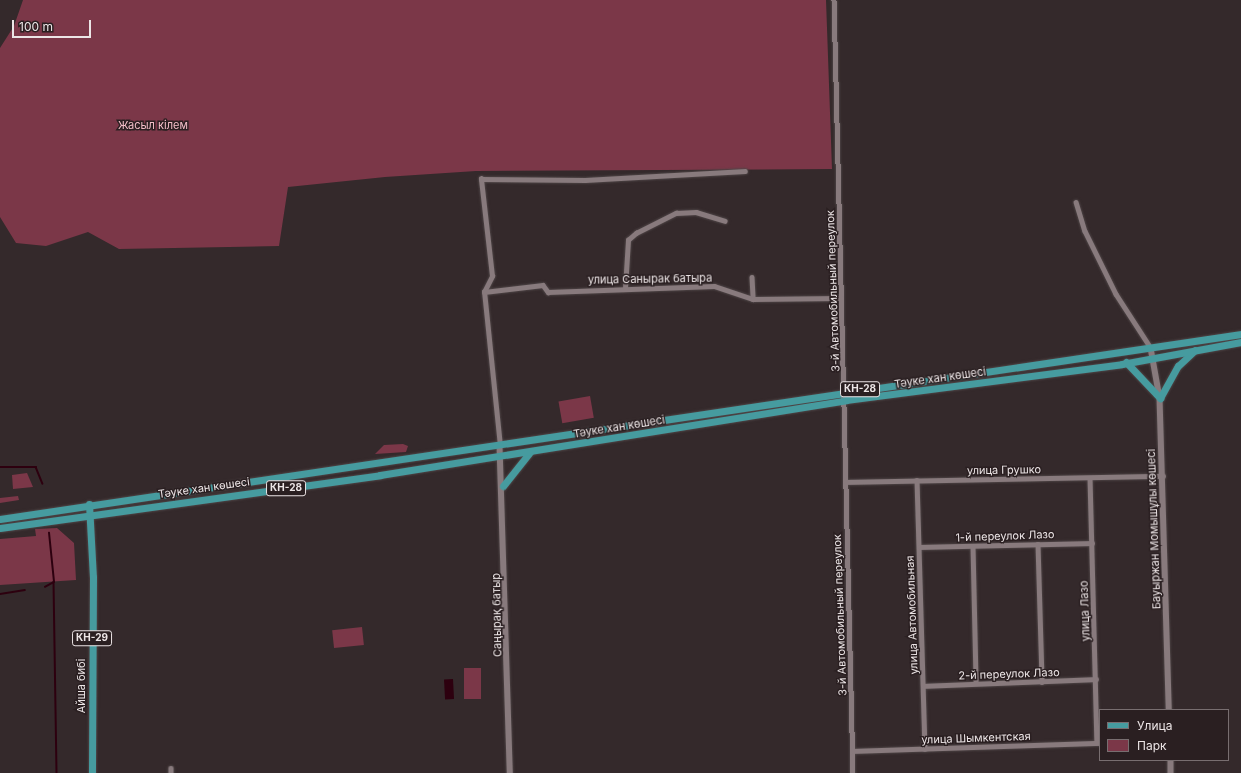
<!DOCTYPE html>
<meta charset="utf-8">
<style>
body{margin:0}
#map{position:relative;width:1241px;height:773px;overflow:hidden;background:#34292b;font-family:Inter,sans-serif}
div>[style]{position:absolute}
.green>*{inset:0;background:#7b3748;transform-origin:0 0}
.water>*{inset:0;background:#2d000f;transform-origin:0 0}
.stream>*{height:1.5px;margin:-0.75px;padding:0 0.75px;transform-origin:0.75px;border-radius:0.75px;background:#2d000f}
.roads{filter:drop-shadow(0 0 1px #4e4546) drop-shadow(0 0 1px #4e4546)}
.minor>*{height:4.5px;margin:-2.25px;padding:0 2.25px;transform-origin:2.25px;border-radius:2.25px;background:#887a7d}
.tertiary>*{height:5.5px;margin:-2.75px;padding:0 2.75px;transform-origin:2.75px;border-radius:2.75px;background:#887a7d}
.primary>*{height:7px;margin:-3.5px;padding:0 3.5px;transform-origin:3.5px;border-radius:3.5px;background:#469b9f}
span{translate:-50% -50%;white-space:nowrap;text-align:center;line-height:1.15;-webkit-text-stroke:3px #2a1f21;paint-order:stroke}
.shield-label span{padding:1px 3px;background:#2a1f21;border:1px solid;border-radius:3px;-webkit-text-stroke-width:0}
.shield-label{font-size:10px;color:#ece5e6;font-weight:700}
.park-label{font-size:11px;color:#f3bdc7}
.street-label{font-size:11px;color:#ece5e6}
.legend{position:absolute;left:1099px;top:709px;width:130px;height:52px;box-sizing:border-box;background:#2a1f21;border:1px solid #786e70;margin:0;padding:5px 7px;list-style:none;font-size:12px;color:#ece5e6}
.legend li{display:flex;align-items:center;gap:8px;height:20px}
.legend b{width:20px;border:1px solid #786e70}
.scale{position:absolute;left:12px;top:20px;width:79px;height:18px;box-sizing:border-box;border:2px solid #ece5e6;border-top:0;padding-left:5px;font-size:12px;line-height:14px;white-space:nowrap;color:#ece5e6;-webkit-text-stroke:3px #2a1f21;paint-order:stroke}
</style>
<div id="map">
<div class="green">
<i style="clip-path:polygon(23px 0,826px 0,832px 169px,476px 171px,385px 177px,288px 187px,279px 246px,119px 249px,88px 232px,46px 246px,16px 243px,0 217px,0 48px,14px 26px)"></i>
<i style="left:590px;top:396px;width:22px;height:32px;rotate:80deg"></i>
<i style="clip-path:polygon(403px 444px,408px 446px,406px 452px,375px 454px,384px 445px)"></i>
<i style="clip-path:polygon(27px 473px,33px 487px,13px 489px,12px 475px)"></i>
<i style="clip-path:polygon(18px 496px,19px 500px,0 503px,0 498px)"></i>
<i style="clip-path:polygon(57px 528px,74px 543px,76px 580px,0 585px,0 539px,36px 536px,35px 529px)"></i>
<i style="left:362px;top:627px;width:18px;height:30px;rotate:84deg"></i>
<i style="left:481px;top:668px;width:31px;height:17px;rotate:90deg"></i>
</div>
<div class="water">
<i style="left:453px;top:679px;width:20px;height:9px;rotate:87deg"></i>
</div>
<div class="stream">
<i style="left:0;top:467px;width:36px"></i>
<i style="left:36px;top:467px;width:18px;rotate:68deg"></i>
<i style="left:54px;top:582px;width:191px;rotate:89.1deg"></i>
<i style="left:45px;top:587px;width:10px;rotate:-29deg"></i>
<i style="left:54px;top:582px;width:49px;rotate:-95.8deg"></i>
<i style="left:0;top:594px;width:25px;rotate:-9deg"></i>
</div>
<div class="roads">
<div class="minor">
<i style="left:834px;top:0;width:773px;rotate:88.59deg"></i>
<i style="left:1076px;top:202px;width:30px;rotate:73deg"></i>
<i style="left:1085px;top:231px;width:70px;rotate:63.8deg"></i>
<i style="left:1116px;top:294px;width:64px;rotate:57.1deg"></i>
<i style="left:752px;top:277px;width:22px;rotate:87deg"></i>
<i style="left:625px;top:288px;width:48px;rotate:-86.4deg"></i>
<i style="left:628px;top:240px;width:11px;rotate:-41deg"></i>
<i style="left:636px;top:233px;width:45px;rotate:-26.6deg"></i>
<i style="left:676px;top:213px;width:20px;rotate:-3deg"></i>
<i style="left:696px;top:212px;width:30px;rotate:17deg"></i>
<i style="left:484px;top:292px;width:59px;rotate:-6.8deg"></i>
<i style="left:543px;top:285px;width:9px;rotate:54deg"></i>
<i style="left:548px;top:292px;width:166px;rotate:-2.1deg"></i>
<i style="left:714px;top:286px;width:41px;rotate:18.4deg"></i>
<i style="left:753px;top:299px;width:88px;rotate:-0.7deg"></i>
<i style="left:500px;top:446px;width:155px;rotate:-95.9deg"></i>
<i style="left:484px;top:292px;width:18px;rotate:-63deg"></i>
<i style="left:492px;top:276px;width:98px;rotate:-96.5deg"></i>
<i style="left:481px;top:179px;width:104px;rotate:0.6deg"></i>
<i style="left:585px;top:180px;width:160px;rotate:-3.2deg"></i>
<i style="left:1090px;top:478px;width:265px;rotate:88.5deg"></i>
<i style="left:917px;top:480px;width:269px;rotate:88.3deg"></i>
<i style="left:845px;top:482px;width:318px;rotate:-1.1deg"></i>
<i style="left:1038px;top:544px;width:138px;rotate:88.3deg"></i>
<i style="left:973px;top:546px;width:137px;rotate:88.7deg"></i>
<i style="left:920px;top:547px;width:172px;rotate:-1.3deg"></i>
<i style="left:923px;top:686px;width:173px;rotate:-2.3deg"></i>
<i style="left:853px;top:751px;width:247px;rotate:-1.9deg"></i>
<i style="left:171px;top:768px;width:5px;rotate:90deg"></i>
</div>
<div class="tertiary">
<i style="left:1151px;top:348px;width:51px;rotate:79.8deg"></i>
<i style="left:1160px;top:398px;width:312px;rotate:88.3deg"></i>
<i style="left:500px;top:446px;width:327px;rotate:88.2deg"></i>
<i style="left:1171px;top:760px;width:13px;rotate:90deg"></i>
</div>
<div class="primary">
<i style="left:1126px;top:362px;width:50px;rotate:46.6deg"></i>
<i style="left:1160px;top:398px;width:37px;rotate:-61deg"></i>
<i style="left:1178px;top:366px;width:23px;rotate:-43deg"></i>
<i style="left:503px;top:486px;width:43px;rotate:-51.5deg"></i>
<i style="left:89px;top:504px;width:73px;rotate:86.9deg"></i>
<i style="left:93px;top:577px;width:196px;rotate:90.3deg"></i>
<i style="left:0;top:519px;width:1255px;rotate:-8.48deg"></i>
<i style="left:0;top:528px;width:384px;rotate:-7.9deg"></i>
<i style="left:380px;top:475px;width:472px;rotate:-9.1deg"></i>
<i style="left:846px;top:400px;width:278px;rotate:-7.4deg"></i>
<i style="left:1122px;top:364px;width:121px;rotate:-10.5deg"></i>
</div>
</div>
<div class="shield-label">
<span style="left:860px;top:389px">КН-28</span>
<span style="left:286px;top:488px">КН-28</span>
<span style="left:92px;top:638px">КН-29</span>
</div>
<div class="park-label">
<span style="left:153px;top:125px">Жасыл кілем</span>
</div>
<div class="street-label">
<span style="left:650px;top:279px;rotate:-1deg">улица Санырак батыра</span>
<span style="left:833px;top:291px;rotate:-92deg">3-й Автомобильный переулок</span>
<span style="left:940px;top:378px;rotate:-8deg">Тәуке хан көшесі</span>
<span style="left:619px;top:427px;rotate:-9deg">Тәуке хан көшесі</span>
<span style="left:1004px;top:470px;rotate:-1deg">улица Грушко</span>
<span style="left:204px;top:488px;rotate:-8deg">Тәуке хан көшесі</span>
<span style="left:1154px;top:529px;rotate:-92deg">Бауыржан Момышұлы көшесі</span>
<span style="left:1005px;top:536px;rotate:-2deg">1-й переулок Лазо</span>
<span style="left:1085px;top:611px;rotate:-92deg">улица Лазо</span>
<span style="left:497px;top:615px;rotate:-91deg">Саңырақ батыр</span>
<span style="left:840px;top:615px;rotate:-92deg">3-й Автомобильный переулок</span>
<span style="left:912px;top:615px;rotate:-92deg">улица Автомобильная</span>
<span style="left:1009px;top:674px;rotate:-2deg">2-й переулок Лазо</span>
<span style="left:81px;top:686px;rotate:-90deg">Айша бибі</span>
<span style="left:976px;top:738px;rotate:-2deg">улица Шымкентская</span>
</div>
<ul class="legend">
<li><b style="height:5px;background:#469b9f"></b>Улица</li>
<li><b style="height:11px;background:#7b3748"></b>Парк</li>
</ul>
<div class="scale">100 m</div>
</div>
